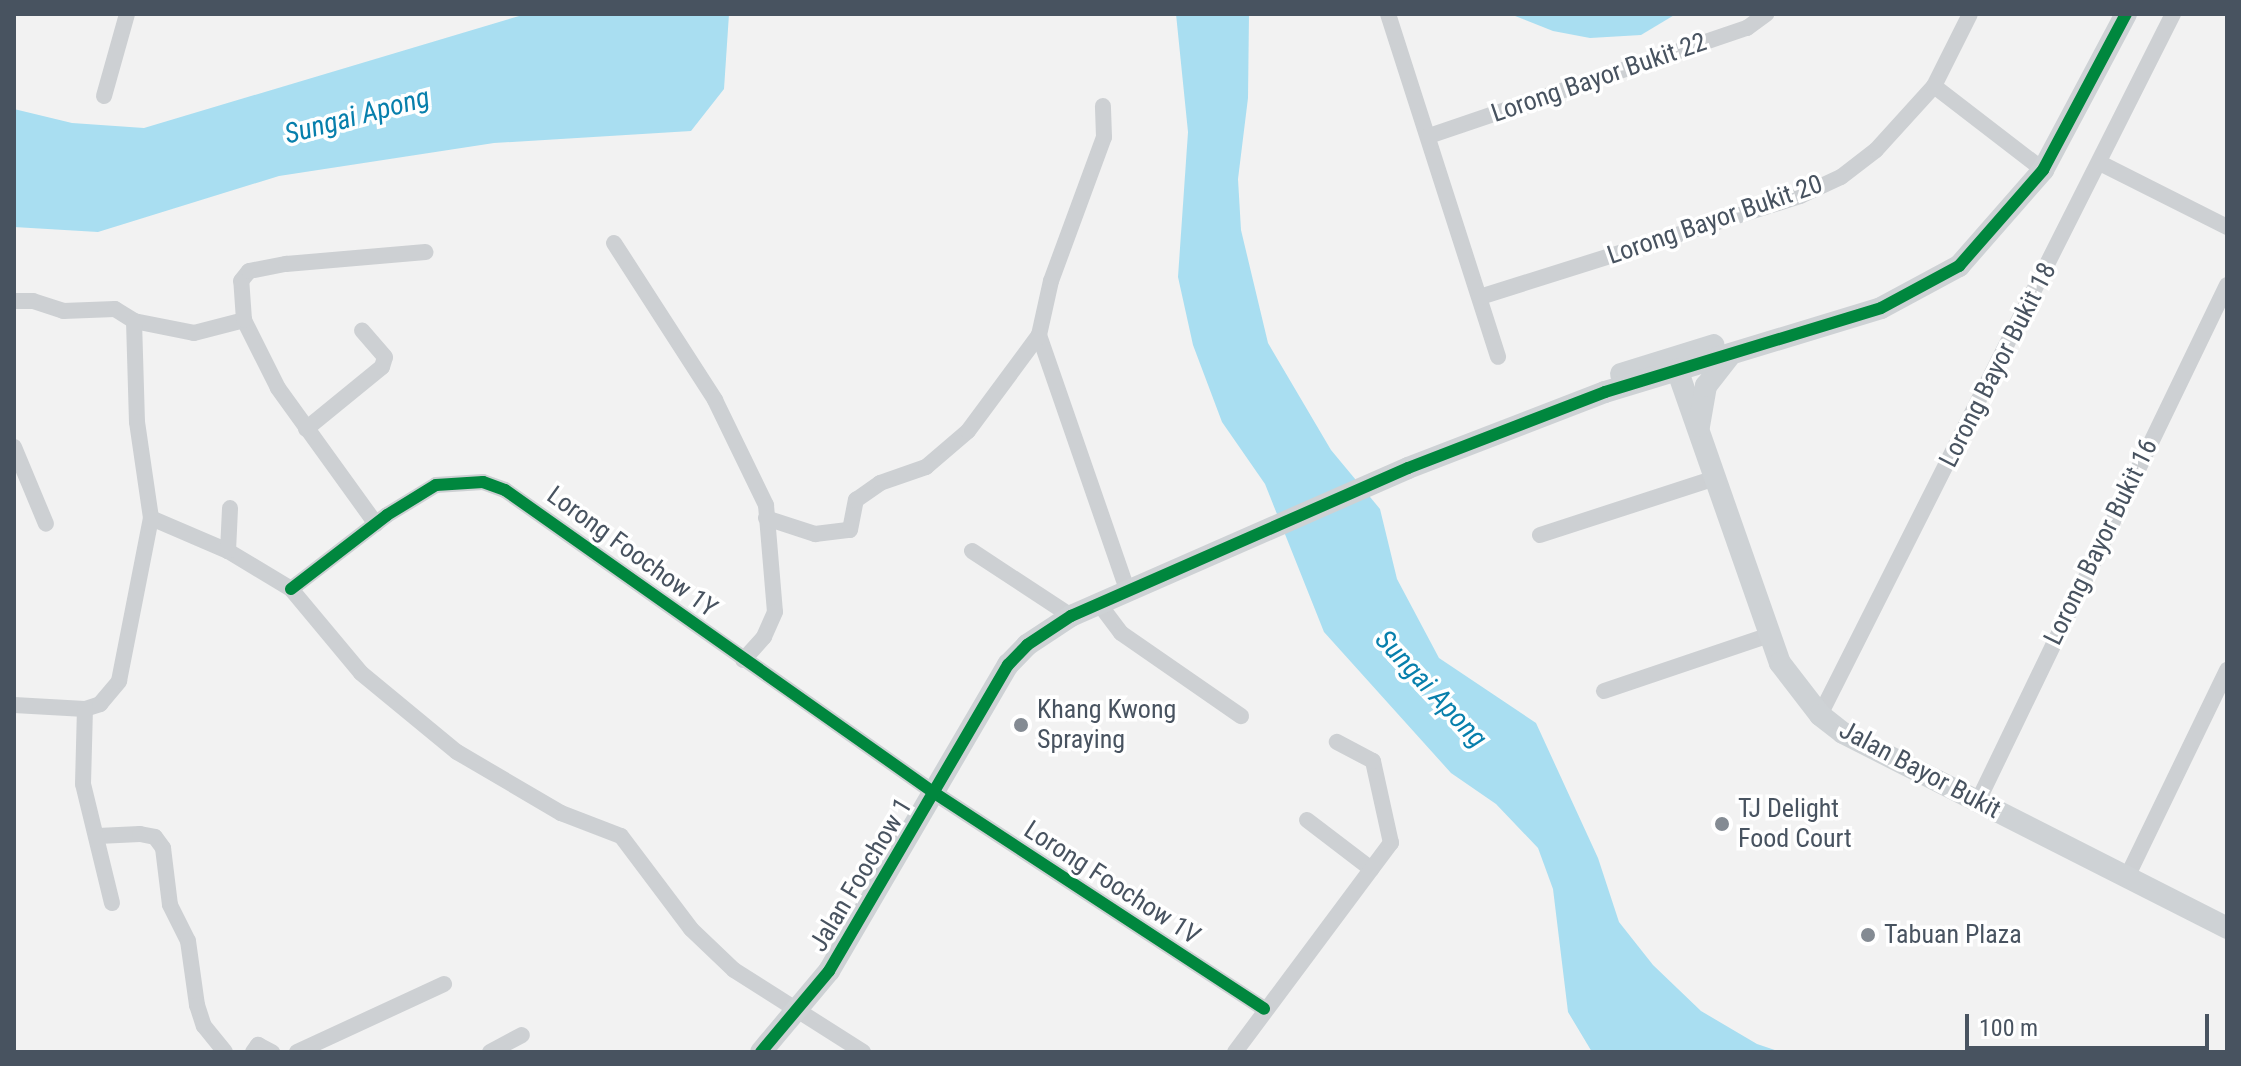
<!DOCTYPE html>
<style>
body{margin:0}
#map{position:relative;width:2241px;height:1066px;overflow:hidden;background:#f2f2f2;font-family:"Roboto Condensed",sans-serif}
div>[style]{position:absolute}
.water>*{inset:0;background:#a9def1}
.street>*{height:16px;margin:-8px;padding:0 8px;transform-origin:8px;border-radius:8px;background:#cdd0d3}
.secondary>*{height:22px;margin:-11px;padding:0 11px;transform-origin:11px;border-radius:11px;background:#ced2d5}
.cycleway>*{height:12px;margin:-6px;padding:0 6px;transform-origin:6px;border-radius:6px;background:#00873e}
.dots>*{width:22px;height:22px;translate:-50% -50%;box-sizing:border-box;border:4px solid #fff;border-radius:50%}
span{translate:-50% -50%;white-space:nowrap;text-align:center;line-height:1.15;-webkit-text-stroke:7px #fff;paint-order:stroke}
.street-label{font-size:26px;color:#485360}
.poi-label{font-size:26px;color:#485360}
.left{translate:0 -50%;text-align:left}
.water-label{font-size:28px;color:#077fac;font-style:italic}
.frame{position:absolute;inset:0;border:16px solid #485360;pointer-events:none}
.scale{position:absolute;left:1965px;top:1014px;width:244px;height:36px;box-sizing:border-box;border:4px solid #485360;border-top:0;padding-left:10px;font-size:24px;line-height:28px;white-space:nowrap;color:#485360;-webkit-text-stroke:6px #fff;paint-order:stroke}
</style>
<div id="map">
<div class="water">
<i style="clip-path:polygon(526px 14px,729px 14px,724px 89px,691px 131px,494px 143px,279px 176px,98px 232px,14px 227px,14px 109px,72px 123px,144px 128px)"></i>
<i style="clip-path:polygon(1176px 14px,1249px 14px,1248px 98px,1238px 179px,1241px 230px,1268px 343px,1331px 450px,1380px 509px,1397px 579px,1439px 658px,1536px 723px,1598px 858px,1619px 922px,1653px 965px,1701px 1011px,1757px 1044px,1781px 1052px,1592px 1052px,1568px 1012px,1553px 889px,1538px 848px,1496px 804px,1451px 773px,1324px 632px,1265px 484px,1222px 422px,1193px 345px,1178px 277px,1188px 132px)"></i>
<i style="clip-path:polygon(1510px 14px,1676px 14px,1641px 35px,1590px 38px,1553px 31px)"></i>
</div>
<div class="street">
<i style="left:1388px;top:14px;width:360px;rotate:72.2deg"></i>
<i style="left:1934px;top:86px;width:138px;rotate:37.6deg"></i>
<i style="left:104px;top:96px;width:85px;rotate:-74.3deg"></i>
<i style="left:1429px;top:136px;width:336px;rotate:-18.8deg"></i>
<i style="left:1747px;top:28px;width:24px;rotate:-36deg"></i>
<i style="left:2100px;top:163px;width:142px;rotate:26.7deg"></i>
<i style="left:614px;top:243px;width:187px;rotate:57.2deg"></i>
<i style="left:715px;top:400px;width:117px;rotate:64.1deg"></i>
<i style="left:766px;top:505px;width:107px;rotate:85.2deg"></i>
<i style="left:775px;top:612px;width:27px;rotate:114deg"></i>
<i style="left:764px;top:637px;width:31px;rotate:132deg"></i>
<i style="left:1480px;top:297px;width:336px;rotate:-17.5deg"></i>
<i style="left:1800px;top:196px;width:45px;rotate:-24.9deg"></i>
<i style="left:1841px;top:177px;width:44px;rotate:-37.6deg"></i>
<i style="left:1876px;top:150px;width:86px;rotate:-47.8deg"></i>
<i style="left:1934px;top:86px;width:80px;rotate:-63.4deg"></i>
<i style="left:14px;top:301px;width:19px"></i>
<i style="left:33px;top:301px;width:32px;rotate:18deg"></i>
<i style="left:63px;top:311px;width:52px;rotate:-2.2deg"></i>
<i style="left:115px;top:309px;width:22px;rotate:32deg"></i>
<i style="left:134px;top:321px;width:61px;rotate:11.3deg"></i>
<i style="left:194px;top:333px;width:52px;rotate:-14.6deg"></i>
<i style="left:134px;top:321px;width:101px;rotate:88.3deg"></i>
<i style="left:137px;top:422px;width:97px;rotate:81.7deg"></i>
<i style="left:151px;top:518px;width:84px;rotate:23.2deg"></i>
<i style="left:228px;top:551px;width:74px;rotate:31.1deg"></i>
<i style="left:291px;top:589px;width:109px;rotate:50.2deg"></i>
<i style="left:361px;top:673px;width:124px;rotate:39.5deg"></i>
<i style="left:457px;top:752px;width:121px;rotate:30.4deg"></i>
<i style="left:561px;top:813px;width:64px;rotate:21deg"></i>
<i style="left:621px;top:836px;width:116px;rotate:53deg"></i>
<i style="left:691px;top:929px;width:59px;rotate:43.6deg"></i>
<i style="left:734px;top:970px;width:153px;rotate:32.4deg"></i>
<i style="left:1039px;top:335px;width:272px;rotate:70.9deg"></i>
<i style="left:306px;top:429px;width:98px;rotate:-39.2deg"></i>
<i style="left:382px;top:367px;width:10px;rotate:-73deg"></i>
<i style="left:385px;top:357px;width:35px;rotate:-131deg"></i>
<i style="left:14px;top:447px;width:83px;rotate:67.4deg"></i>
<i style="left:766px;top:518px;width:52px;rotate:18.1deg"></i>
<i style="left:815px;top:534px;width:35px;rotate:-7deg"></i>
<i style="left:850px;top:530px;width:31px;rotate:-79deg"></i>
<i style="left:856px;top:500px;width:29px;rotate:-35deg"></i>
<i style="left:880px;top:483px;width:49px;rotate:-19.2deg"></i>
<i style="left:926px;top:467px;width:55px;rotate:-40.6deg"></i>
<i style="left:968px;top:431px;width:119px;rotate:-53.5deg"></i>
<i style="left:1039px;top:335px;width:55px;rotate:-77.5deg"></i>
<i style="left:1051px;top:281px;width:153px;rotate:-69.8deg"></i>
<i style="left:1104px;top:137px;width:31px;rotate:-92deg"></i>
<i style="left:376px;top:524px;width:168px;rotate:-125.8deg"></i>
<i style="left:278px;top:388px;width:76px;rotate:-116.6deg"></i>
<i style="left:244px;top:320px;width:39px;rotate:-94deg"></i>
<i style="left:241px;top:281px;width:13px;rotate:-51deg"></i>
<i style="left:249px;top:271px;width:38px;rotate:-11deg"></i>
<i style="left:286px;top:264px;width:140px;rotate:-4.9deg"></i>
<i style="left:1540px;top:535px;width:184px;rotate:-18deg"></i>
<i style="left:228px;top:551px;width:43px;rotate:-87.3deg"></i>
<i style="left:972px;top:551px;width:118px;rotate:33.3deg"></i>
<i style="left:291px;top:589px;width:121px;rotate:-37.6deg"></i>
<i style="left:387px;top:515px;width:57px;rotate:-31.5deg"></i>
<i style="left:436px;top:485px;width:47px;rotate:-3.7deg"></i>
<i style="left:483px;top:482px;width:23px;rotate:20deg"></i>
<i style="left:505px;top:490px;width:527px;rotate:35.2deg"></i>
<i style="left:936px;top:794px;width:392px;rotate:33.2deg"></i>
<i style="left:1100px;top:605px;width:35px;rotate:53deg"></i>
<i style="left:1121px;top:633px;width:146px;rotate:34.7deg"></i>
<i style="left:1604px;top:691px;width:174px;rotate:-18.7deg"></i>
<i style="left:14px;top:705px;width:71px;rotate:3.2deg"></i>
<i style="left:1820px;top:715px;width:785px;rotate:-63.27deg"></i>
<i style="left:1978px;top:801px;width:573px;rotate:-64.24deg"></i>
<i style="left:1307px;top:820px;width:81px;rotate:37.4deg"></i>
<i style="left:98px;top:836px;width:42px;rotate:-2.7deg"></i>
<i style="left:140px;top:834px;width:15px;rotate:11deg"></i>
<i style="left:155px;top:837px;width:14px;rotate:54deg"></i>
<i style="left:163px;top:848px;width:57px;rotate:83deg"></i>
<i style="left:170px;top:905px;width:40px;rotate:63.4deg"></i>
<i style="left:188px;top:941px;width:65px;rotate:82deg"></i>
<i style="left:197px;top:1005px;width:22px;rotate:72deg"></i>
<i style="left:204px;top:1026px;width:33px;rotate:51deg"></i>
<i style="left:2127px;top:877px;width:230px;rotate:-64.2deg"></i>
<i style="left:112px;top:903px;width:122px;rotate:-103.7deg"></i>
<i style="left:83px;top:784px;width:75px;rotate:-88.5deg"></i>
<i style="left:85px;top:709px;width:16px;rotate:-18deg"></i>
<i style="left:100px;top:704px;width:30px;rotate:-50deg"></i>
<i style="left:119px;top:681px;width:166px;rotate:-78.9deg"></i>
<i style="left:253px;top:1052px;width:9px;rotate:-54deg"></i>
<i style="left:258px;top:1045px;width:16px;rotate:27deg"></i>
<i style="left:297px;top:1052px;width:162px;rotate:-24.8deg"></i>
<i style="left:490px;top:1052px;width:36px;rotate:-28deg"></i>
<i style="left:1235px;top:1052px;width:261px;rotate:-53.3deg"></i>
<i style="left:1391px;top:843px;width:84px;rotate:-102.4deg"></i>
<i style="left:1373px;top:761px;width:41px;rotate:-152.2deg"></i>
</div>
<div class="secondary">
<i style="left:1678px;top:372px;width:308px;rotate:70.7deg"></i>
<i style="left:1780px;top:663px;width:66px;rotate:52.4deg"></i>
<i style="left:1820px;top:715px;width:29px;rotate:38deg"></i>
<i style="left:1843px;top:733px;width:431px;rotate:26.9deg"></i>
<i style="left:1621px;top:374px;width:97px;rotate:-17.3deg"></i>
<i style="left:1699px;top:426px;width:41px;rotate:-80.1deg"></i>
<i style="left:1706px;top:386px;width:37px;rotate:-52deg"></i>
<i style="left:761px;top:1052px;width:106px;rotate:-50deg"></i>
<i style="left:829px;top:971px;width:355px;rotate:-59.7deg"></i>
<i style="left:1008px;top:665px;width:28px;rotate:-46deg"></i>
<i style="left:1027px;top:645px;width:53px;rotate:-33.4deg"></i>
<i style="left:1071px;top:616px;width:368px;rotate:-23.7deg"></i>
<i style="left:1408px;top:468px;width:211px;rotate:-21.1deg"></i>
<i style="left:1605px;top:392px;width:288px;rotate:-16.9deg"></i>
<i style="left:1881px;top:308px;width:89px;rotate:-28.3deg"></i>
<i style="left:1959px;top:266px;width:128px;rotate:-48.8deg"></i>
<i style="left:2043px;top:170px;width:177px;rotate:-62deg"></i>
</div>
<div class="cycleway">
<i style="left:291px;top:589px;width:121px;rotate:-37.6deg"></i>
<i style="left:387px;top:515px;width:57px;rotate:-31.5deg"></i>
<i style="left:436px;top:485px;width:47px;rotate:-3.7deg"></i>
<i style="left:483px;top:482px;width:23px;rotate:20deg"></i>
<i style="left:505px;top:490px;width:527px;rotate:35.2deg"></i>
<i style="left:936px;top:794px;width:392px;rotate:33.2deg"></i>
<i style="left:761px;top:1052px;width:106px;rotate:-50deg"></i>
<i style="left:829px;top:971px;width:355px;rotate:-59.7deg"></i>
<i style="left:1008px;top:665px;width:28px;rotate:-46deg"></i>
<i style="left:1027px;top:645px;width:53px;rotate:-33.4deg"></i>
<i style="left:1071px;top:616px;width:368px;rotate:-23.7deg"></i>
<i style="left:1408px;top:468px;width:211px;rotate:-21.1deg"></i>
<i style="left:1605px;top:392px;width:288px;rotate:-16.9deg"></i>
<i style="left:1881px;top:308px;width:89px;rotate:-28.3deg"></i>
<i style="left:1959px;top:266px;width:128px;rotate:-48.8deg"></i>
<i style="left:2043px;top:170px;width:177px;rotate:-62deg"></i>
</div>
<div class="dots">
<i style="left:1021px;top:725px;background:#848b93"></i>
<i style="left:1722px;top:824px;background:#848b93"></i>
<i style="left:1868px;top:935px;background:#848b93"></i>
</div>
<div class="street-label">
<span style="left:1599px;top:78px;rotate:-19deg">Lorong Bayor Bukit 22</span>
<span style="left:1715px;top:220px;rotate:-19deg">Lorong Bayor Bukit 20</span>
<span style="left:1998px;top:365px;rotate:-63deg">Lorong Bayor Bukit 18</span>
<span style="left:2101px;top:542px;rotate:-64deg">Lorong Bayor Bukit 16</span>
<span style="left:632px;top:552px;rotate:36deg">Lorong Foochow 1Y</span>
<span style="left:1920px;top:770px;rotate:28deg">Jalan Bayor Bukit</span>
<span style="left:861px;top:875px;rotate:-59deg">Jalan Foochow 1</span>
<span style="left:1112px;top:883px;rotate:33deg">Lorong Foochow 1V</span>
</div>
<div class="poi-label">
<span class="left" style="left:1037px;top:725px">Khang Kwong<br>Spraying</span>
<span class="left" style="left:1738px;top:824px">TJ Delight<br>Food Court</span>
<span class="left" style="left:1884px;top:935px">Tabuan Plaza</span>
</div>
<div class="water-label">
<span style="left:357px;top:116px;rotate:-15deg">Sungai Apong</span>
<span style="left:1431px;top:689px;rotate:47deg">Sungai Apong</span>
</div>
<div class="frame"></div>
<div class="scale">100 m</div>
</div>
